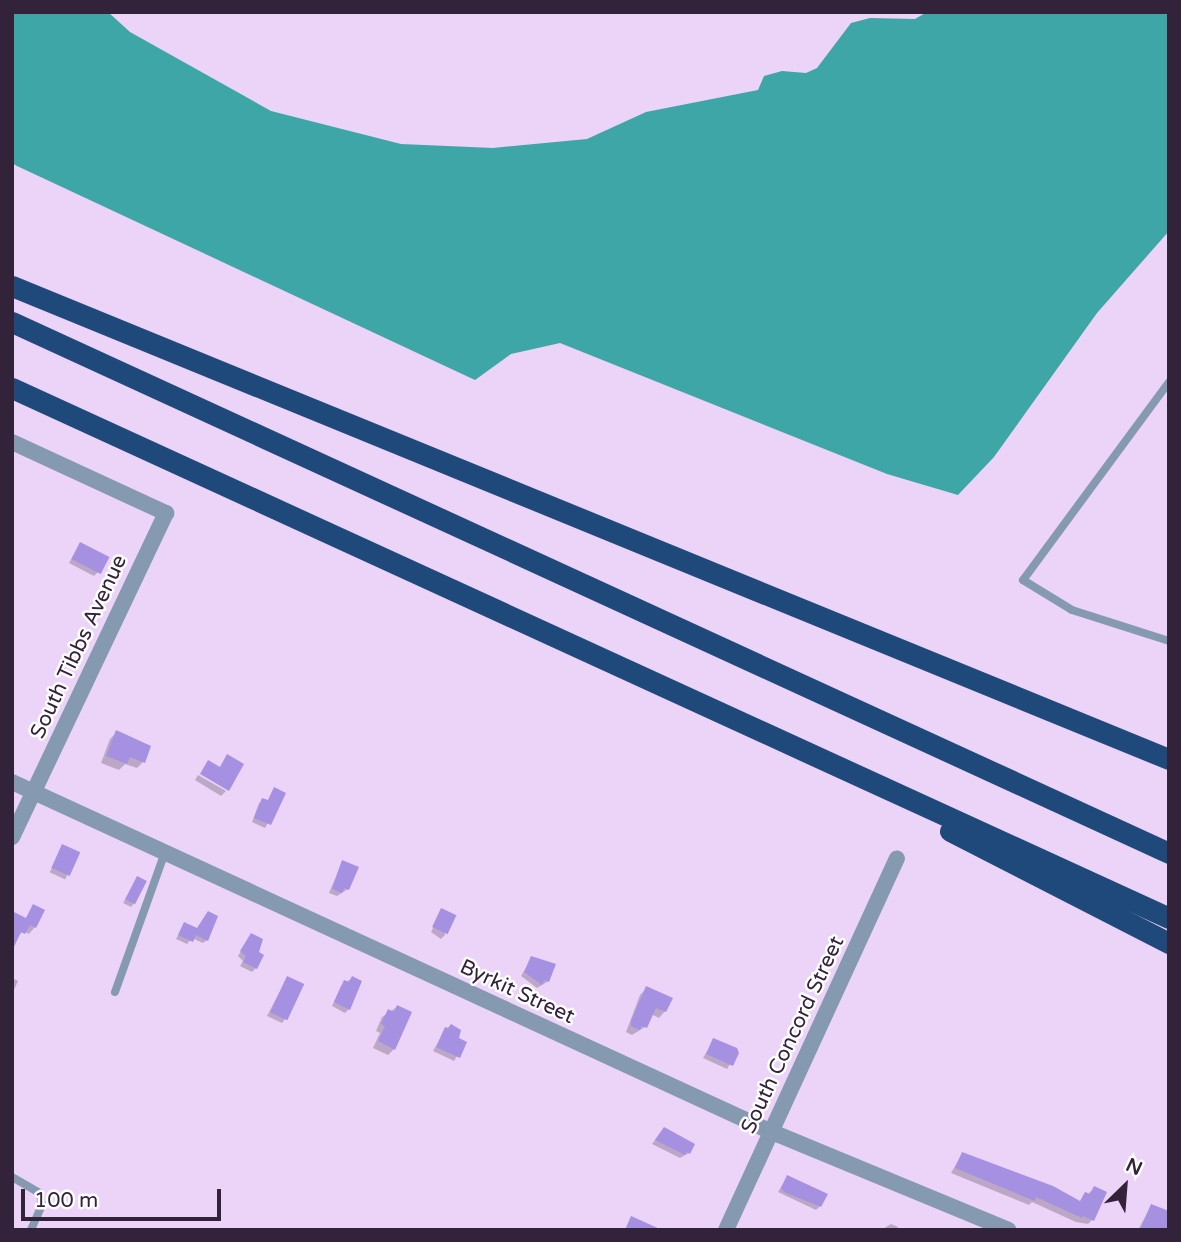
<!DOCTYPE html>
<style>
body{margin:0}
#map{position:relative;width:1181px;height:1242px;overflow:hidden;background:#ecd3f8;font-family:"Varela Round",sans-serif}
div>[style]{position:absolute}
.water>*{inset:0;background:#3ea6a6}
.shadow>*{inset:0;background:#0003;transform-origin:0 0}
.building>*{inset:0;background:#a590e1;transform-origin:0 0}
.lane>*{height:8px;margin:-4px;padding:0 4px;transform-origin:4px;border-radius:4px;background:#8599b1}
.street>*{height:16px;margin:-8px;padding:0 8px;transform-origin:8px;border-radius:8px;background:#8599b1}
.highway>*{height:21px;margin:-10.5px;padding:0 10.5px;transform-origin:10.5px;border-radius:10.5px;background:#20497b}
span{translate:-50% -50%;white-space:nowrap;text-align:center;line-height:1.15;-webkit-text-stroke:5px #fefefe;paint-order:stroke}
.street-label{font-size:21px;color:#32223a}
.frame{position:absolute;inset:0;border:14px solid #32223a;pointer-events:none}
.north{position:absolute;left:1090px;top:1151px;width:70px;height:70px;-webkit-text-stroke:5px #fefefe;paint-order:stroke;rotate:25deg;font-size:19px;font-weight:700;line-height:28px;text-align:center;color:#32223a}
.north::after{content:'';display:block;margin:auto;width:24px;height:32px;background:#32223a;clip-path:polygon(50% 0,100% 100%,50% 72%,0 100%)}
.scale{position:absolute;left:21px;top:1189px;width:200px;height:32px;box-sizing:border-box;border:4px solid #32223a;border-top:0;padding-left:9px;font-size:21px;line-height:24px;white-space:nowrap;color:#32223a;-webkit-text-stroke:5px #fefefe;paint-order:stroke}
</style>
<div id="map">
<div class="water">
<i style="clip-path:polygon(12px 12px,108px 12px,130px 32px,271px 111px,401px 144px,493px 148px,587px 139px,646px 112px,758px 90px,764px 76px,782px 71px,806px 73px,817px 68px,851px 23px,870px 18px,915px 19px,927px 12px,1169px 12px,1169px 231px,1097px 313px,994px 457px,958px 495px,887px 474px,560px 343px,511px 354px,475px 380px,17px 166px,12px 163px)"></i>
</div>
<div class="shadow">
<i style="clip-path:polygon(80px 544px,98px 572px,94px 576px,69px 563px)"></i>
<i style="clip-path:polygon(117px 732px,143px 762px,137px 768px,125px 764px,119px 770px,101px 763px,110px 739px)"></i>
<i style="clip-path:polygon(198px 775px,226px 791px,221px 796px,195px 780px)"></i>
<i style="clip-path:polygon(275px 789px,284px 794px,265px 828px,252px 822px,259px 803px,263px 800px,267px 802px)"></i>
<i style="left:62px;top:846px;width:17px;height:29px;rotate:25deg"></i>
<i style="clip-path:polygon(342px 862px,348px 889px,337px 896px,329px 893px)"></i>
<i style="clip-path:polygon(137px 878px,134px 903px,131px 907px,123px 903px)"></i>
<i style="clip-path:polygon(33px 906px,43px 911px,35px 927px,29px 934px,23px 931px,12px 943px)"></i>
<i style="clip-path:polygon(442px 910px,445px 935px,441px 939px,431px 932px)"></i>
<i style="clip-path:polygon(184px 924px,207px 940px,203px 943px,192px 938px,187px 944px,176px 939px)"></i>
<i style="clip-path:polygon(251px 935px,256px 968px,252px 972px,240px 966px,243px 961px,238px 956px)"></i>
<i style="clip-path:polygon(532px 958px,553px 965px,547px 982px,537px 988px,521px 976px)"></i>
<i style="clip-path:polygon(12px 978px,18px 981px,12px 994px)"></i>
<i style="clip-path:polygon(287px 978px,285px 1019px,282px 1023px,267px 1016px)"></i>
<i style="clip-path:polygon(352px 978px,349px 1009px,345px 1013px,332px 1006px,341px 986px)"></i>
<i style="clip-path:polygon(647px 988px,665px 1011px,659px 1018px,651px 1014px,645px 1027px,632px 1035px,626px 1032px,640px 995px)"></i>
<i style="clip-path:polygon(397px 1007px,394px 1049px,388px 1055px,373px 1048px,380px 1033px,376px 1031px,382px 1017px)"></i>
<i style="clip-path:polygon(446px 1029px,465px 1043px,454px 1061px,433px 1051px)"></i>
<i style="clip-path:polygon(714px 1040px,737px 1053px,727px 1069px,703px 1058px)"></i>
<i style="clip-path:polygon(660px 1133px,689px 1153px,680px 1158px,652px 1144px)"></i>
<i style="clip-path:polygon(962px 1154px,1079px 1203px,1094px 1188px,1092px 1220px,1088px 1224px,1076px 1222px,1032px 1202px,1029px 1205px,951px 1173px)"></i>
<i style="clip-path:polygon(787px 1177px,820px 1206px,816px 1210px,778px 1192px)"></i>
<i style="clip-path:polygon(1151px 1206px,1169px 1230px,1138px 1230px)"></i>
<i style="clip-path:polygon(891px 1224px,898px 1227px,897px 1230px,881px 1230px)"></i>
</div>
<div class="building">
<i style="left:80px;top:542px;width:33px;height:19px;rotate:27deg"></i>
<i style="clip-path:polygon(116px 730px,151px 746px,145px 763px,130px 757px,127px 764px,106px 756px)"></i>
<i style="clip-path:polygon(227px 754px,244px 764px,229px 791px,200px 774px,208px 760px,220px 767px)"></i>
<i style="clip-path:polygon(274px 787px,286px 793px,271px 825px,254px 818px,262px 798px,268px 800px)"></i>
<i style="left:62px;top:844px;width:20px;height:26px;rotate:24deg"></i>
<i style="clip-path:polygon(342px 860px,359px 867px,349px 890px,344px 888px,342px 893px,332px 889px)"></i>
<i style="left:137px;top:876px;width:11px;height:26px;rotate:27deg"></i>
<i style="clip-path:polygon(33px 904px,45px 910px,36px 928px,30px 925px,25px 934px,21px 932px,12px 951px,12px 911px,26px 918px)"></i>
<i style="left:441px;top:908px;width:17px;height:21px;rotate:25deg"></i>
<i style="clip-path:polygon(208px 911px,218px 916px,208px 941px,196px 935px,193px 942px,178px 935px,184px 922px,197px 928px)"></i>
<i style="clip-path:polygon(251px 933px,263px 939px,259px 952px,264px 955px,257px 969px,243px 962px,246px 956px,240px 951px)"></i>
<i style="clip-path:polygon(531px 956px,556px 964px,549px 982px,544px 980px,542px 985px,524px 972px)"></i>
<i style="left:287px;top:976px;width:19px;height:40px;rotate:25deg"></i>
<i style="clip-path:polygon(352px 976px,362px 981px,350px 1010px,334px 1002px,344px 980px,349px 982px)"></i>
<i style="clip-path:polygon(646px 986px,673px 998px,666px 1012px,656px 1008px,647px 1028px,642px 1026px,640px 1030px,631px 1026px,631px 1021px)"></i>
<i style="clip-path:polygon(397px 1005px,412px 1012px,395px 1050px,378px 1041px,385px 1026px,381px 1024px,388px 1009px,394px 1012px)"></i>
<i style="clip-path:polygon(451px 1024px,461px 1030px,459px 1038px,467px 1042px,460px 1058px,436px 1047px,445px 1027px,448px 1028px)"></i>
<i style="clip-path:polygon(713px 1038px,737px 1048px,739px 1053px,733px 1066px,706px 1054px)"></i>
<i style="clip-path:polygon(664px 1127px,695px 1144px,690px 1154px,687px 1152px,685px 1155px,655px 1140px)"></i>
<i style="clip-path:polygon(962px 1152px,1053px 1186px,1080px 1201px,1085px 1192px,1090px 1194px,1094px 1186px,1107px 1192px,1094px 1221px,1083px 1216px,1082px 1218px,1036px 1197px,1035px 1201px,955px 1168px)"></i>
<i style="clip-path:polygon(787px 1175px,828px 1194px,821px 1207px,784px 1192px,781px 1188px)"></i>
<i style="clip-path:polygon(1151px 1204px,1169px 1211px,1169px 1230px,1140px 1230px)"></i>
<i style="clip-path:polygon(631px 1216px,662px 1230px,625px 1230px)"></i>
</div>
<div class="lane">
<i style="left:1169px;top:382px;width:246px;rotate:126.4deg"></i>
<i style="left:1023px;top:580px;width:57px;rotate:31.5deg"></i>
<i style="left:1072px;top:610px;width:102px;rotate:17.7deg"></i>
<i style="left:115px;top:992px;width:149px;rotate:-70.3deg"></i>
<i style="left:12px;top:1177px;width:32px;rotate:30deg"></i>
<i style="left:40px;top:1193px;width:12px;rotate:81deg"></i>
<i style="left:42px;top:1205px;width:27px;rotate:114deg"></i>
</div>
<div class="street">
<i style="left:12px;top:442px;width:170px;rotate:24.8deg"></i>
<i style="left:166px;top:513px;width:359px;rotate:115.4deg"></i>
<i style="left:12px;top:782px;width:837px;rotate:24.73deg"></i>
<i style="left:772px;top:1132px;width:256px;rotate:22.5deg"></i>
<i style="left:726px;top:1230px;width:409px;rotate:-65.3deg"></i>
</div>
<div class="highway">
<i style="left:12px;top:286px;width:1250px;rotate:22.24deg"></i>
<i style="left:12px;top:322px;width:1273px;rotate:24.65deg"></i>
<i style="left:12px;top:388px;width:1273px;rotate:24.61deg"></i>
<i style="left:950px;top:831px;width:246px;rotate:27.1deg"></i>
</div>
<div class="street-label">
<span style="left:79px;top:647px;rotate:-65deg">South Tibbs Avenue</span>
<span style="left:517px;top:992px;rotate:25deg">Byrkit Street</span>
<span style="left:793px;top:1035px;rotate:-65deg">South Concord Street</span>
</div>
<div class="frame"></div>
<div class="north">N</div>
<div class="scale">100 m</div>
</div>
